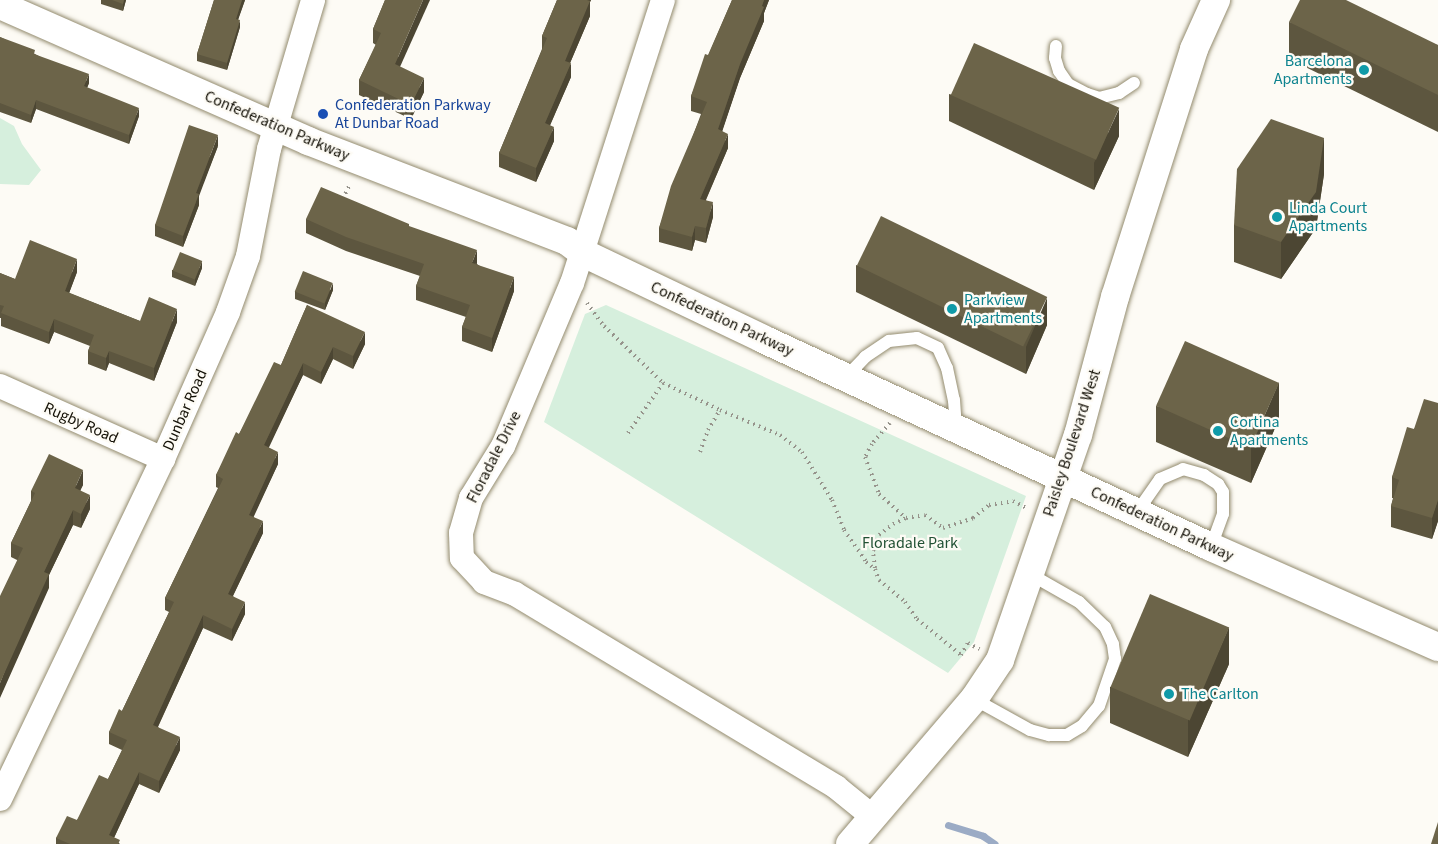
<!DOCTYPE html>
<style>
body{margin:0}
#map{position:relative;width:1438px;height:844px;overflow:hidden;background:#fdfbf5;font-family:"Source Sans 3",sans-serif}
div>[style]{position:absolute}
.green>*{inset:0;background:#d6efdd}
.stream>*{height:7px;margin:-3.5px;padding:0 3.5px;transform-origin:3.5px;border-radius:3.5px;background:#9babc5}
.path>*{height:4px;margin-top:-2px;transform-origin:0;background:repeating-linear-gradient(90deg,#96938b 0 1.5px,transparent 0 6px)}
.roads{filter:drop-shadow(0 0 2px #938b6e) drop-shadow(0 0 2px #938b6e)}
.service>*{height:12px;margin:-6px;padding:0 6px;transform-origin:6px;border-radius:6px;background:#fff}
.minor>*{height:24px;margin:-12px;padding:0 12px;transform-origin:12px;border-radius:12px;background:#fff}
.tertiary>*{height:28px;margin:-14px;padding:0 14px;transform-origin:14px;border-radius:14px;background:#fff}
.wall>*{inset:0;background:#5d563f}
.shaded-wall>*{inset:0;background:#4c4633}
.building>*{inset:0;background:#6c6449;transform-origin:0 0}
.dots>*{width:16px;height:16px;translate:-50% -50%;box-sizing:border-box;border:3px solid #fdfbf5;border-radius:50%}
span{translate:-50% -50%;white-space:nowrap;text-align:center;line-height:1.15;-webkit-text-stroke:4.5px #fdfbf5;paint-order:stroke}
.culture-label{font-size:16px;color:#0d838f}
.right{translate:-100% -50%;text-align:right}
.left{translate:0 -50%;text-align:left}
.transit-label{font-size:16px;color:#164399}
.street-label{font-size:16px;color:#131006}
.park-label{font-size:16px;color:#215134}
</style>
<div id="map">
<div class="green">
<i style="clip-path:polygon(0 118px,14px 126px,22px 144px,41px 170px,29px 185px,0 184px)"></i>
<i style="clip-path:polygon(606px 305px,1026px 496px,974px 642px,948px 673px,544px 422px,585px 314px)"></i>
</div>
<div class="stream">
<i style="left:948px;top:825px;width:37px;rotate:17deg"></i>
<i style="left:983px;top:836px;width:14px;rotate:34deg"></i>
</div>
<div class="path">
<i style="left:343px;top:199px;width:17px;rotate:-65deg"></i>
<i style="left:587px;top:303px;width:29px;rotate:54deg"></i>
<i style="left:604px;top:326px;width:82px;rotate:44deg"></i>
<i style="left:663px;top:383px;width:63px;rotate:25.3deg"></i>
<i style="left:720px;top:410px;width:65px;rotate:22.6deg"></i>
<i style="left:780px;top:435px;width:28px;rotate:38deg"></i>
<i style="left:802px;top:452px;width:57px;rotate:58deg"></i>
<i style="left:832px;top:500px;width:32px;rotate:68deg"></i>
<i style="left:844px;top:530px;width:39px;rotate:55deg"></i>
<i style="left:866px;top:562px;width:11px;rotate:38deg"></i>
<i style="left:875px;top:569px;width:12px;rotate:70deg"></i>
<i style="left:879px;top:580px;width:34px;rotate:40deg"></i>
<i style="left:905px;top:602px;width:21px;rotate:55deg"></i>
<i style="left:917px;top:619px;width:57px;rotate:39.3deg"></i>
<i style="left:961px;top:655px;width:14px;rotate:-60deg"></i>
<i style="left:968px;top:643px;width:13px;rotate:29deg"></i>
<i style="left:890px;top:423px;width:28px;rotate:131deg"></i>
<i style="left:872px;top:444px;width:15px;rotate:118deg"></i>
<i style="left:865px;top:457px;width:40px;rotate:69deg"></i>
<i style="left:879px;top:494px;width:36px;rotate:42deg"></i>
<i style="left:906px;top:518px;width:19px;rotate:-9deg"></i>
<i style="left:925px;top:515px;width:22px;rotate:36deg"></i>
<i style="left:943px;top:528px;width:32px;rotate:-18deg"></i>
<i style="left:973px;top:518px;width:21px;rotate:-39deg"></i>
<i style="left:989px;top:505px;width:24px;rotate:-9deg"></i>
<i style="left:1013px;top:501px;width:15px;rotate:28deg"></i>
<i style="left:628px;top:433px;width:61px;rotate:-55deg"></i>
<i style="left:700px;top:452px;width:23px;rotate:-70deg"></i>
<i style="left:708px;top:430px;width:23px;rotate:-59deg"></i>
<i style="left:875px;top:568px;width:17px;rotate:-97deg"></i>
<i style="left:873px;top:551px;width:17px;rotate:-69deg"></i>
<i style="left:879px;top:535px;width:18px;rotate:-38deg"></i>
<i style="left:893px;top:524px;width:14px;rotate:-25deg"></i>
</div>
<div class="roads">
<div class="service">
<i style="left:1056px;top:46px;width:12px;rotate:95deg"></i>
<i style="left:1055px;top:58px;width:14px;rotate:73deg"></i>
<i style="left:1059px;top:71px;width:16px;rotate:55deg"></i>
<i style="left:1068px;top:84px;width:21px;rotate:28deg"></i>
<i style="left:1087px;top:94px;width:13px;rotate:18deg"></i>
<i style="left:1099px;top:98px;width:21px;rotate:-14deg"></i>
<i style="left:1119px;top:93px;width:18px;rotate:-34deg"></i>
<i style="left:846px;top:377px;width:28px;rotate:-46deg"></i>
<i style="left:865px;top:357px;width:29px;rotate:-34deg"></i>
<i style="left:889px;top:341px;width:28px;rotate:-6deg"></i>
<i style="left:917px;top:338px;width:23px;rotate:25deg"></i>
<i style="left:938px;top:348px;width:22px;rotate:66deg"></i>
<i style="left:947px;top:368px;width:33px;rotate:78deg"></i>
<i style="left:954px;top:400px;width:27px;rotate:86deg"></i>
<i style="left:1137px;top:512px;width:40px;rotate:-55.1deg"></i>
<i style="left:1160px;top:479px;width:25px;rotate:-23deg"></i>
<i style="left:1183px;top:469px;width:22px;rotate:16deg"></i>
<i style="left:1204px;top:475px;width:17px;rotate:33deg"></i>
<i style="left:1218px;top:484px;width:9px;rotate:58deg"></i>
<i style="left:1223px;top:492px;width:22px;rotate:90deg"></i>
<i style="left:1223px;top:514px;width:35px;rotate:110deg"></i>
<i style="left:974px;top:699px;width:64px;rotate:29deg"></i>
<i style="left:1030px;top:730px;width:20px;rotate:15deg"></i>
<i style="left:1049px;top:735px;width:18px"></i>
<i style="left:1067px;top:735px;width:17px;rotate:-31deg"></i>
<i style="left:1082px;top:726px;width:26px;rotate:-50deg"></i>
<i style="left:1099px;top:706px;width:50px;rotate:-71.2deg"></i>
<i style="left:1115px;top:659px;width:15px;rotate:-98deg"></i>
<i style="left:1113px;top:644px;width:19px;rotate:-115deg"></i>
<i style="left:1105px;top:627px;width:36px;rotate:-136deg"></i>
<i style="left:1079px;top:602px;width:56px;rotate:-150.3deg"></i>
</div>
<div class="minor">
<i style="left:663px;top:0;width:297px;rotate:107.8deg"></i>
<i style="left:572px;top:283px;width:177px;rotate:112.9deg"></i>
<i style="left:503px;top:446px;width:61px;rotate:121.6deg"></i>
<i style="left:471px;top:498px;width:36px;rotate:106deg"></i>
<i style="left:461px;top:533px;width:25px;rotate:88deg"></i>
<i style="left:462px;top:558px;width:33px;rotate:47deg"></i>
<i style="left:484px;top:582px;width:33px;rotate:21deg"></i>
<i style="left:515px;top:594px;width:375px;rotate:31deg"></i>
<i style="left:836px;top:787px;width:48px;rotate:39deg"></i>
<i style="left:0;top:386px;width:179px;rotate:24.1deg"></i>
<i style="left:0;top:799px;width:377px;rotate:-64.4deg"></i>
<i style="left:163px;top:459px;width:161px;rotate:-66.1deg"></i>
<i style="left:228px;top:312px;width:59px;rotate:-70.3deg"></i>
<i style="left:248px;top:256px;width:109px;rotate:-78.9deg"></i>
<i style="left:269px;top:149px;width:155px;rotate:-73.5deg"></i>
</div>
<div class="tertiary">
<i style="left:0;top:5px;width:337px;rotate:23.8deg"></i>
<i style="left:308px;top:141px;width:278px;rotate:21.1deg"></i>
<i style="left:567px;top:241px;width:20px;rotate:37deg"></i>
<i style="left:583px;top:253px;width:199px;rotate:25.5deg"></i>
<i style="left:763px;top:339px;width:494px;rotate:24.9deg"></i>
<i style="left:1211px;top:547px;width:248px;rotate:23.8deg"></i>
<i style="left:850px;top:844px;width:191px;rotate:-49.5deg"></i>
<i style="left:974px;top:699px;width:47px;rotate:-56.3deg"></i>
<i style="left:1000px;top:660px;width:238px;rotate:-70.9deg"></i>
<i style="left:1078px;top:435px;width:143px;rotate:-75deg"></i>
<i style="left:1115px;top:297px;width:260px;rotate:-72.3deg"></i>
<i style="left:1194px;top:49px;width:54px;rotate:-65.8deg"></i>
</div>
</div>
<div class="wall">
<i style="clip-path:polygon(101px 0,126px 0,123px 11px,101px 4px)"></i>
<i style="clip-path:polygon(214px 0,245px 0,238px 19px,240px 27px,227px 70px,197px 61px,197px 54px)"></i>
<i style="clip-path:polygon(385px 0,400px 67px,424px 92px,411px 119px,359px 95px,359px 80px,376px 45px,373px 43px,373px 29px)"></i>
<i style="clip-path:polygon(557px 0,591px 0,590px 2px,590px 16px,570px 63px,571px 77px,550px 125px,554px 141px,536px 182px,499px 167px,499px 153px,542px 49px,542px 36px)"></i>
<i style="clip-path:polygon(732px 0,769px 0,764px 13px,764px 21px,740px 78px,722px 131px,728px 148px,706px 200px,713px 217px,706px 243px,695px 240px,692px 251px,659px 242px,659px 228px,701px 114px,691px 111px,691px 96px)"></i>
<i style="clip-path:polygon(1289px 22px,1438px 45px,1438px 132px,1289px 59px)"></i>
<i style="clip-path:polygon(0 37px,35px 54px,89px 83px,87px 88px,139px 116px,129px 144px,36px 109px,31px 123px,0 112px)"></i>
<i style="clip-path:polygon(949px 94px,1119px 136px,1094px 190px,949px 121px)"></i>
<i style="clip-path:polygon(218px 146px,199px 194px,199px 205px,183px 247px,155px 236px,155px 225px)"></i>
<i style="clip-path:polygon(1324px 174px,1316px 228px,1281px 279px,1234px 262px,1234px 225px)"></i>
<i style="clip-path:polygon(306px 219px,409px 227px,477px 264px,514px 291px,492px 352px,462px 341px,462px 327px,466px 317px,416px 300px,416px 286px,420px 276px,346px 251px,306px 233px)"></i>
<i style="clip-path:polygon(856px 265px,1047px 325px,1026px 374px,856px 292px)"></i>
<i style="clip-path:polygon(202px 268px,195px 286px,172px 277px,172px 270px)"></i>
<i style="clip-path:polygon(77px 272px,69px 293px,140px 321px,177px 322px,154px 381px,109px 363px,106px 371px,88px 364px,88px 351px,90px 346px,54px 332px,49px 344px,1px 326px,1px 318px,0 318px,0 273px,15px 279px)"></i>
<i style="clip-path:polygon(333px 290px,325px 310px,295px 299px,295px 291px)"></i>
<i style="clip-path:polygon(307px 305px,365px 344px,353px 369px,333px 359px,321px 384px,303px 375px,268px 448px,278px 464px,253px 517px,263px 533px,233px 596px,245px 614px,232px 641px,203px 628px,158px 727px,180px 750px,159px 793px,139px 784px,114px 838px,120px 844px,56px 844px,56px 838px,77px 820px,108px 779px,122px 750px,109px 744px,109px 732px,122px 711px,169px 612px,165px 610px,165px 598px,218px 488px,216px 487px,216px 475px,239px 434px,281px 365px)"></i>
<i style="clip-path:polygon(1438px 403px,1438px 521px,1432px 539px,1391px 527px,1391px 506px,1393px 498px,1392px 498px,1392px 477px,1414px 429px)"></i>
<i style="clip-path:polygon(1156px 406px,1279px 419px,1251px 483px,1156px 442px)"></i>
<i style="clip-path:polygon(83px 485px,80px 490px,90px 509px,81px 528px,73px 525px,49px 575px,49px 588px,17px 560px,11px 557px,11px 543px,31px 501px,31px 491px)"></i>
<i style="clip-path:polygon(1229px 664px,1188px 757px,1110px 723px,1110px 687px)"></i>
</div>
<div class="shaded-wall">
<i style="clip-path:polygon(124px 0,126px 0,123px 11px,123px 4px)"></i>
<i style="clip-path:polygon(242px 0,245px 0,236px 26px,236px 19px)"></i>
<i style="clip-path:polygon(423px 0,430px 0,395px 78px,395px 64px)"></i>
<i style="clip-path:polygon(586px 0,591px 0,590px 2px,590px 16px,565px 75px,565px 61px)"></i>
<i style="clip-path:polygon(764px 0,769px 0,764px 13px,764px 21px,740px 78px,718px 144px,718px 129px,740px 64px)"></i>
<i style="clip-path:polygon(240px 20px,240px 27px,227px 70px,227px 63px)"></i>
<i style="clip-path:polygon(571px 63px,571px 77px,545px 137px,545px 123px)"></i>
<i style="clip-path:polygon(89px 74px,89px 83px,84px 95px,84px 86px)"></i>
<i style="clip-path:polygon(424px 78px,424px 92px,411px 119px,411px 105px)"></i>
<i style="clip-path:polygon(36px 100px,36px 109px,31px 123px,31px 115px)"></i>
<i style="clip-path:polygon(139px 108px,139px 116px,129px 144px,129px 135px)"></i>
<i style="clip-path:polygon(1119px 109px,1119px 136px,1094px 190px,1094px 163px)"></i>
<i style="clip-path:polygon(554px 127px,554px 141px,536px 182px,536px 168px)"></i>
<i style="clip-path:polygon(728px 134px,728px 148px,700px 213px,700px 199px)"></i>
<i style="clip-path:polygon(218px 135px,218px 146px,196px 204px,196px 193px)"></i>
<i style="clip-path:polygon(1324px 138px,1324px 174px,1316px 228px,1281px 279px,1281px 242px)"></i>
<i style="clip-path:polygon(199px 194px,199px 205px,183px 247px,183px 236px)"></i>
<i style="clip-path:polygon(713px 202px,713px 217px,706px 243px,706px 228px)"></i>
<i style="clip-path:polygon(695px 226px,695px 240px,692px 251px,692px 237px)"></i>
<i style="clip-path:polygon(477px 250px,477px 264px,472px 263px)"></i>
<i style="clip-path:polygon(77px 259px,77px 272px,65px 304px,65px 291px)"></i>
<i style="clip-path:polygon(202px 261px,202px 268px,195px 286px,195px 279px)"></i>
<i style="clip-path:polygon(514px 277px,514px 291px,492px 352px,492px 338px)"></i>
<i style="clip-path:polygon(333px 283px,333px 290px,325px 310px,325px 303px)"></i>
<i style="clip-path:polygon(1047px 298px,1047px 325px,1026px 374px,1026px 347px)"></i>
<i style="clip-path:polygon(177px 309px,177px 322px,154px 381px,154px 368px)"></i>
<i style="clip-path:polygon(54px 319px,54px 332px,49px 344px,49px 332px)"></i>
<i style="clip-path:polygon(365px 332px,365px 344px,353px 369px,353px 356px)"></i>
<i style="clip-path:polygon(333px 347px,333px 359px,321px 384px,321px 372px)"></i>
<i style="clip-path:polygon(109px 351px,109px 363px,106px 371px,106px 358px)"></i>
<i style="clip-path:polygon(303px 363px,303px 375px,264px 458px,264px 445px)"></i>
<i style="clip-path:polygon(1279px 382px,1279px 419px,1251px 483px,1251px 447px)"></i>
<i style="clip-path:polygon(278px 452px,278px 464px,249px 527px,249px 515px)"></i>
<i style="clip-path:polygon(83px 470px,83px 485px,75px 502px,75px 488px)"></i>
<i style="clip-path:polygon(90px 495px,90px 509px,81px 528px,81px 514px)"></i>
<i style="clip-path:polygon(1438px 500px,1438px 521px,1432px 539px,1432px 518px)"></i>
<i style="clip-path:polygon(73px 510px,73px 525px,49px 575px,49px 588px,0 698px,0 683px,44px 572px)"></i>
<i style="clip-path:polygon(263px 521px,263px 533px,228px 606px,228px 594px)"></i>
<i style="clip-path:polygon(245px 602px,245px 614px,232px 641px,232px 629px)"></i>
<i style="clip-path:polygon(203px 615px,203px 628px,153px 737px,153px 725px)"></i>
<i style="clip-path:polygon(1229px 627px,1229px 664px,1188px 757px,1188px 720px)"></i>
<i style="clip-path:polygon(180px 737px,180px 750px,159px 793px,159px 781px)"></i>
<i style="clip-path:polygon(139px 772px,139px 784px,111px 844px,109px 835px)"></i>
</div>
<div class="building">
<i style="clip-path:polygon(112px 0,124px 0,123px 4px)"></i>
<i style="clip-path:polygon(214px 0,242px 0,236px 19px,240px 20px,227px 63px,197px 54px)"></i>
<i style="clip-path:polygon(385px 0,423px 0,395px 64px,424px 78px,411px 105px,359px 80px,381px 33px,373px 29px)"></i>
<i style="clip-path:polygon(557px 0,587px 0,590px 1px,565px 61px,571px 63px,545px 123px,554px 127px,536px 168px,499px 153px,547px 38px,542px 36px)"></i>
<i style="clip-path:polygon(732px 0,764px 0,762px 6px,764px 7px,740px 64px,718px 129px,728px 134px,700px 199px,713px 202px,706px 228px,695px 226px,692px 237px,659px 228px,671px 186px,707px 102px,691px 96px,705px 54px,708px 55px)"></i>
<i style="clip-path:polygon(1300px 0,1346px 0,1438px 45px,1438px 95px,1289px 22px)"></i>
<i style="clip-path:polygon(0 37px,35px 50px,34px 54px,89px 74px,84px 86px,139px 108px,129px 135px,36px 100px,31px 115px,0 103px)"></i>
<i style="left:974px;top:43px;width:159px;height:57px;rotate:24deg"></i>
<i style="clip-path:polygon(1271px 119px,1324px 138px,1316px 192px,1281px 242px,1234px 225px,1237px 169px)"></i>
<i style="clip-path:polygon(189px 125px,218px 135px,196px 193px,199px 194px,183px 236px,155px 225px)"></i>
<i style="clip-path:polygon(321px 187px,409px 224px,409px 226px,477px 250px,472px 263px,514px 277px,492px 338px,462px 327px,470px 305px,416px 286px,424px 264px,346px 237px,306px 219px)"></i>
<i style="left:881px;top:216px;width:185px;height:55px;rotate:26deg"></i>
<i style="clip-path:polygon(30px 240px,77px 259px,65px 291px,140px 321px,149px 297px,177px 309px,154px 368px,109px 351px,106px 358px,88px 351px,94px 335px,54px 319px,49px 332px,1px 313px,4px 306px,0 305px,0 273px,15px 279px)"></i>
<i style="left:180px;top:252px;width:24px;height:20px;rotate:22deg"></i>
<i style="left:303px;top:271px;width:32px;height:22px;rotate:22deg"></i>
<i style="clip-path:polygon(307px 305px,365px 332px,353px 356px,333px 347px,321px 372px,303px 363px,264px 445px,278px 452px,249px 515px,263px 521px,228px 594px,245px 602px,232px 629px,203px 615px,153px 725px,180px 737px,159px 781px,139px 772px,109px 835px,120px 840px,118px 844px,70px 844px,56px 838px,67px 816px,77px 820px,99px 775px,108px 779px,127px 740px,109px 732px,119px 709px,122px 711px,174px 602px,165px 598px,223px 479px,216px 475px,236px 432px,239px 434px,274px 362px,281px 365px)"></i>
<i style="left:1185px;top:341px;width:103px;height:71px;rotate:24deg"></i>
<i style="clip-path:polygon(1424px 399px,1438px 403px,1438px 500px,1432px 518px,1391px 506px,1399px 480px,1392px 477px,1407px 427px,1414px 429px)"></i>
<i style="clip-path:polygon(49px 454px,83px 470px,75px 488px,90px 495px,81px 514px,73px 510px,44px 572px,49px 574px,0 683px,0 596px,23px 548px,11px 543px,35px 493px,31px 491px)"></i>
<i style="left:1150px;top:594px;width:86px;height:101px;rotate:23deg"></i>
<i style="clip-path:polygon(1438px 822px,1438px 844px,1431px 844px)"></i>
</div>
<div class="dots">
<i style="left:1364px;top:70px;background:#0f9aa8"></i>
<i style="left:323px;top:114px;background:#1a4fb4"></i>
<i style="left:1277px;top:217px;background:#0f9aa8"></i>
<i style="left:952px;top:309px;background:#0f9aa8"></i>
<i style="left:1218px;top:431px;background:#0f9aa8"></i>
<i style="left:1169px;top:694px;background:#0f9aa8"></i>
</div>
<div class="culture-label">
<span class="right" style="left:1352px;top:70px">Barcelona<br>Apartments</span>
<span class="left" style="left:1289px;top:217px">Linda Court<br>Apartments</span>
<span class="left" style="left:964px;top:309px">Parkview<br>Apartments</span>
<span class="left" style="left:1230px;top:431px">Cortina<br>Apartments</span>
<span class="left" style="left:1181px;top:694px">The Carlton</span>
</div>
<div class="transit-label">
<span class="left" style="left:335px;top:114px">Confederation Parkway<br>At Dunbar Road</span>
</div>
<div class="street-label">
<span style="left:277px;top:126px;rotate:23deg">Confederation Parkway</span>
<span style="left:722px;top:319px;rotate:25deg">Confederation Parkway</span>
<span style="left:185px;top:410px;rotate:-66deg">Dunbar Road</span>
<span style="left:81px;top:423px;rotate:24deg">Rugby Road</span>
<span style="left:1072px;top:443px;rotate:-72deg">Paisley Boulevard West</span>
<span style="left:494px;top:457px;rotate:-63deg">Floradale Drive</span>
<span style="left:1162px;top:524px;rotate:25deg">Confederation Parkway</span>
</div>
<div class="park-label">
<span style="left:910px;top:543px">Floradale Park</span>
</div>
</div>
